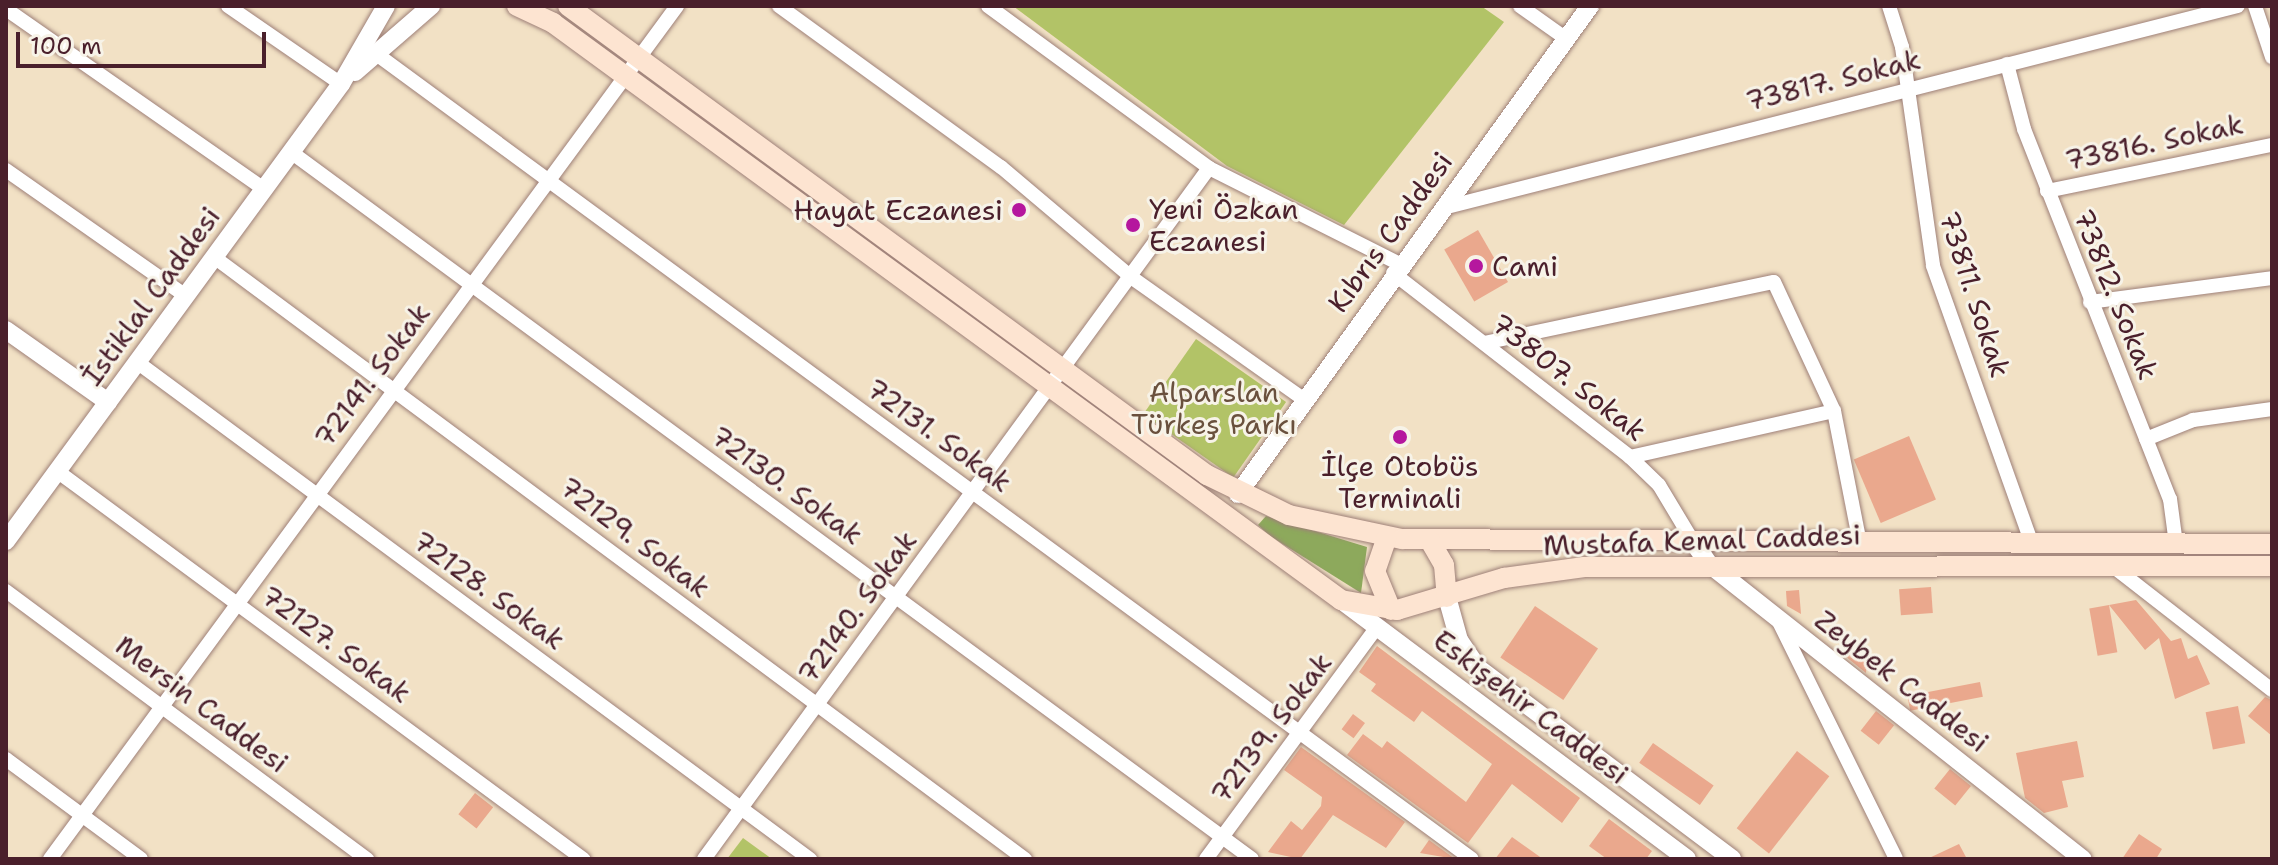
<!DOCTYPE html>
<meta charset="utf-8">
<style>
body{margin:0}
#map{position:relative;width:2278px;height:865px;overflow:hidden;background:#f2e1c5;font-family:"Shantell Sans",sans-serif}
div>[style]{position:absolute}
.green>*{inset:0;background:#b2c367;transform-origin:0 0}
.forest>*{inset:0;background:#8da95c}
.building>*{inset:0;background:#eaa88d;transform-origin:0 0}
.roads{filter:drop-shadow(0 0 2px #9e8078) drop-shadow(0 0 2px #9e8078)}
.minor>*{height:14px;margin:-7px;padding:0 7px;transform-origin:7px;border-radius:7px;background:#fff}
.tertiary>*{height:18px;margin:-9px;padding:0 9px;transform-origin:9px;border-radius:9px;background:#fff}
.secondary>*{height:20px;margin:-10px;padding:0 10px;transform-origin:10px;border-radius:10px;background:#fde4d1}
.dots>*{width:22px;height:22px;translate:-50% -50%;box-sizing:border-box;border:4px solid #f7f3e8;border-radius:50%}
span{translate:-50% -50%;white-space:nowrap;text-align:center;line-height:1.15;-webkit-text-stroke:6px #f7f3e8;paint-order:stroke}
.street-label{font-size:28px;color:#4a1f2b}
.poi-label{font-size:28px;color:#4a1f2b}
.left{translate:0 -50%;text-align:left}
.right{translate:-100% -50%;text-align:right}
.park-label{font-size:28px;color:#69503d}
.frame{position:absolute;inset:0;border:8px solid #4a1f2b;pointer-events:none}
.scale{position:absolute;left:16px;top:32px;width:250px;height:36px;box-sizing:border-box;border:4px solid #4a1f2b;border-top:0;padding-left:10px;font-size:24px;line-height:28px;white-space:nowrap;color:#4a1f2b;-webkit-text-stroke:6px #f7f3e8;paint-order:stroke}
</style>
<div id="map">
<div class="green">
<i style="clip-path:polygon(1013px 6px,1481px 6px,1504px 22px,1344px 225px,1227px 166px)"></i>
<i style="left:1196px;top:339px;width:110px;height:92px;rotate:35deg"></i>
<i style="clip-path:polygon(743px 838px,772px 859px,727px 859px)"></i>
</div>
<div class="forest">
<i style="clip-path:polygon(1266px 516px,1367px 547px,1361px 593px,1270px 536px,1258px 525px)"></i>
</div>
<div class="building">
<i style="left:1478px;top:230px;width:60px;height:39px;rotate:60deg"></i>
<i style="left:1909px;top:436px;width:69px;height:60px;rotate:67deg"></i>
<i style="left:1931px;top:587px;width:26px;height:32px;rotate:86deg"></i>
<i style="clip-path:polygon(1799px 590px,1801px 614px,1787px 606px,1786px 591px)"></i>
<i style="clip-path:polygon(2136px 600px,2171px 641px,2181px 638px,2188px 659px,2197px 655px,2210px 684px,2175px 699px,2159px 638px,2145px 650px,2109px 605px)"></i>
<i style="left:2109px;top:605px;width:48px;height:20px;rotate:80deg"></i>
<i style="left:1535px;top:606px;width:76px;height:62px;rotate:34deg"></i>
<i style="clip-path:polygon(1856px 643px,1867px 656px,1866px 673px,1845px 656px)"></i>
<i style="clip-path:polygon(1377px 646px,1580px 798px,1562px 823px,1512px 784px,1468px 843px,1347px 755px,1363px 734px,1382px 748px,1387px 741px,1466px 802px,1492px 764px,1422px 711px,1414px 722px,1371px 691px,1376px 684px,1359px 672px)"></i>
<i style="left:1980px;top:682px;width:15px;height:74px;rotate:79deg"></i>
<i style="clip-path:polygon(2265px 697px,2272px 700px,2272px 736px,2248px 716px)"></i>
<i style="left:2238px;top:706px;width:38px;height:33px;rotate:79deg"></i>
<i style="left:1876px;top:711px;width:23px;height:25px;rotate:38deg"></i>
<i style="left:1353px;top:714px;width:15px;height:19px;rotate:37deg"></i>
<i style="clip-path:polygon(2077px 741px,2084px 777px,2062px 781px,2068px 807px,2044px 813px,2025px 798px,2016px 753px)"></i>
<i style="left:1653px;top:743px;width:74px;height:24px;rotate:35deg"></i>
<i style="clip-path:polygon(1301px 747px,1405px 822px,1386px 848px,1333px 815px,1300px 859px,1268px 852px,1291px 821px,1302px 830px,1321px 806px,1322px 797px,1284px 770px)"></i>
<i style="left:1797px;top:751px;width:41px;height:98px;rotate:38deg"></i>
<i style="left:1950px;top:769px;width:27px;height:25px;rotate:39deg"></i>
<i style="left:475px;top:793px;width:23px;height:27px;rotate:38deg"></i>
<i style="clip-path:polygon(1609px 819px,1652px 851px,1646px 859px,1607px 859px,1589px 846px)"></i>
<i style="clip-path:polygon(2139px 834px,2162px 849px,2156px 859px,2122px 859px)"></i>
<i style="clip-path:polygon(1512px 837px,1543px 859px,1495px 859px)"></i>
<i style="clip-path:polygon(1429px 840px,1455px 859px,1420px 853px)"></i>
<i style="clip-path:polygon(1959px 844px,1967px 859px,1927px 859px)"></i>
</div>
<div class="roads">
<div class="minor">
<i style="left:228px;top:6px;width:137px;rotate:34.6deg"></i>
<i style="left:779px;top:6px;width:274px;rotate:36deg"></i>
<i style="left:1001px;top:167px;width:170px;rotate:40.2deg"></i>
<i style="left:1131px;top:277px;width:213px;rotate:35.3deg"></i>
<i style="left:988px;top:6px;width:274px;rotate:36.2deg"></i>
<i style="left:1209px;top:168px;width:214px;rotate:26.7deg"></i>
<i style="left:1520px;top:6px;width:55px;rotate:35.4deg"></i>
<i style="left:1889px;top:6px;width:43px;rotate:72.4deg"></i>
<i style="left:1902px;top:47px;width:221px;rotate:81.9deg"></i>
<i style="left:1933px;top:266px;width:295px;rotate:70.4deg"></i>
<i style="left:2255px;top:6px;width:54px;rotate:71.6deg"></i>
<i style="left:6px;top:9px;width:315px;rotate:34.9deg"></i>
<i style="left:375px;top:53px;width:1361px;rotate:36.31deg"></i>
<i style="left:2007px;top:64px;width:67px;rotate:75.3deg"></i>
<i style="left:2024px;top:129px;width:398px;rotate:68.5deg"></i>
<i style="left:2170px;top:499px;width:45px;rotate:82.4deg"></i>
<i style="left:291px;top:152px;width:1193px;rotate:36.34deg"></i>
<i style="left:6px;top:170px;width:220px;rotate:35deg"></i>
<i style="left:2047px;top:191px;width:230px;rotate:-11.6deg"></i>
<i style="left:1443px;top:208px;width:820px;rotate:-14.26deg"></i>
<i style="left:214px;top:257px;width:1010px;rotate:36.59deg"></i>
<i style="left:1393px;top:273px;width:300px;rotate:37.8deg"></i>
<i style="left:1630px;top:457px;width:40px;rotate:44deg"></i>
<i style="left:1659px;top:485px;width:64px;rotate:59deg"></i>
<i style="left:2090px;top:302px;width:184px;rotate:-7.5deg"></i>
<i style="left:1484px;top:343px;width:296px;rotate:-11.9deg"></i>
<i style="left:1774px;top:282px;width:142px;rotate:65.1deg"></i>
<i style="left:1834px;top:411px;width:135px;rotate:78.9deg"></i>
<i style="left:137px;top:362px;width:837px;rotate:36.45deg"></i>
<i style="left:2146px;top:439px;width:51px;rotate:-22deg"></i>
<i style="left:2193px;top:420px;width:80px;rotate:-7.9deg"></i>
<i style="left:1630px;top:457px;width:209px;rotate:-12.7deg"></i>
<i style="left:57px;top:471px;width:654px;rotate:36.41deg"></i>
<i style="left:2110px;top:564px;width:205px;rotate:37.9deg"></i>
<i style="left:6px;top:591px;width:450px;rotate:36.6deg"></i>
<i style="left:1779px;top:622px;width:264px;rotate:63.7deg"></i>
<i style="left:6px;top:759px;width:168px;rotate:36.5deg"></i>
<i style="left:50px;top:859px;width:1059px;rotate:-53.68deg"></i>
<i style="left:704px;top:859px;width:856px;rotate:-53.84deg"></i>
<i style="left:1206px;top:859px;width:288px;rotate:-53.6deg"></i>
</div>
<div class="tertiary">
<i style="left:355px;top:72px;width:101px;rotate:-41deg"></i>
<i style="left:6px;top:330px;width:125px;rotate:35.2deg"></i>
<i style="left:1238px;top:494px;width:602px;rotate:-54.2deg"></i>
<i style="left:1692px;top:540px;width:29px;rotate:55deg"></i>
<i style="left:1709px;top:564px;width:476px;rotate:38.3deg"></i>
<i style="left:6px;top:541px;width:567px;rotate:-53.76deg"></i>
<i style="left:341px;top:84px;width:90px;rotate:-60deg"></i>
<i style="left:1447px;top:597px;width:45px;rotate:74.4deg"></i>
<i style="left:1459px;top:640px;width:34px;rotate:56deg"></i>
<i style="left:1478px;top:668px;width:318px;rotate:36.9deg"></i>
<i style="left:1341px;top:600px;width:432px;rotate:36.8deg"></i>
</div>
<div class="secondary">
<i style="left:517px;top:6px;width:40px;rotate:25deg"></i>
<i style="left:553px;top:23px;width:977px;rotate:36.21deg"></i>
<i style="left:1341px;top:600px;width:57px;rotate:10.1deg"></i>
<i style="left:1397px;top:610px;width:112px;rotate:-16.7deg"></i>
<i style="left:1504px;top:578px;width:81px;rotate:-7.8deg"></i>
<i style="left:1584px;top:567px;width:688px;rotate:-0.08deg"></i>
<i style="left:568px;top:6px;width:793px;rotate:36.28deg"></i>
<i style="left:1207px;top:475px;width:91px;rotate:26deg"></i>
<i style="left:1289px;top:515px;width:116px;rotate:12deg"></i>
<i style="left:1402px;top:539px;width:870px;rotate:0.33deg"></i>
<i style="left:1387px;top:537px;width:36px;rotate:109deg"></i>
<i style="left:1375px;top:571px;width:42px;rotate:67.7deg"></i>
<i style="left:1429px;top:539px;width:30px;rotate:60deg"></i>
<i style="left:1444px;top:565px;width:32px;rotate:85deg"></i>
</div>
</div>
<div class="dots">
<i style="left:1019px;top:210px;background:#b5179e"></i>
<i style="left:1133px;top:225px;background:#b5179e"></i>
<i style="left:1476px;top:266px;background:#b5179e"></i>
<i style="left:1400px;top:437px;background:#b5179e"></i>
</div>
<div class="street-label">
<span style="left:1833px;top:80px;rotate:-14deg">73817. Sokak</span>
<span style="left:2154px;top:142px;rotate:-12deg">73816. Sokak</span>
<span style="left:1390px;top:232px;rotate:-54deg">Kıbrıs Caddesi</span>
<span style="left:1975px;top:294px;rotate:72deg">73811. Sokak</span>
<span style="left:2116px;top:294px;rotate:68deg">73812. Sokak</span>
<span style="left:151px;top:296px;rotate:-54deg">İstiklal Caddesi</span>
<span style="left:372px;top:375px;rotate:-53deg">72141. Sokak</span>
<span style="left:1569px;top:377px;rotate:38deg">73807. Sokak</span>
<span style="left:939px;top:435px;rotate:36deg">72131. Sokak</span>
<span style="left:787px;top:485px;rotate:36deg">72130. Sokak</span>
<span style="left:635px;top:537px;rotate:37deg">72129. Sokak</span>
<span style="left:1702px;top:540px;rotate:-2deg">Mustafa Kemal Caddesi</span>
<span style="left:489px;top:590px;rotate:36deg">72128. Sokak</span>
<span style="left:857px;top:607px;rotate:-54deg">72140. Sokak</span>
<span style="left:336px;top:644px;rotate:36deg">72127. Sokak</span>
<span style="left:1902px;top:681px;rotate:38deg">Zeybek Caddesi</span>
<span style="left:202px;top:704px;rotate:37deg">Mersin Caddesi</span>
<span style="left:1531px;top:707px;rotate:37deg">Eskişehir Caddesi</span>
<span style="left:1271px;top:728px;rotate:-53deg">72139. Sokak</span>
</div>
<div class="poi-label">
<span class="left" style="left:1149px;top:225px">Yeni Özkan<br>Eczanesi</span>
<span class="right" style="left:1003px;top:210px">Hayat Eczanesi</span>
<span class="left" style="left:1492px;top:266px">Cami</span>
<span style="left:1400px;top:482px">İlçe Otobüs<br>Terminali</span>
</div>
<div class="park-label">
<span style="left:1214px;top:408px">Alparslan<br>Türkeş Parkı</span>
</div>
<div class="frame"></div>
<div class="scale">100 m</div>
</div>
